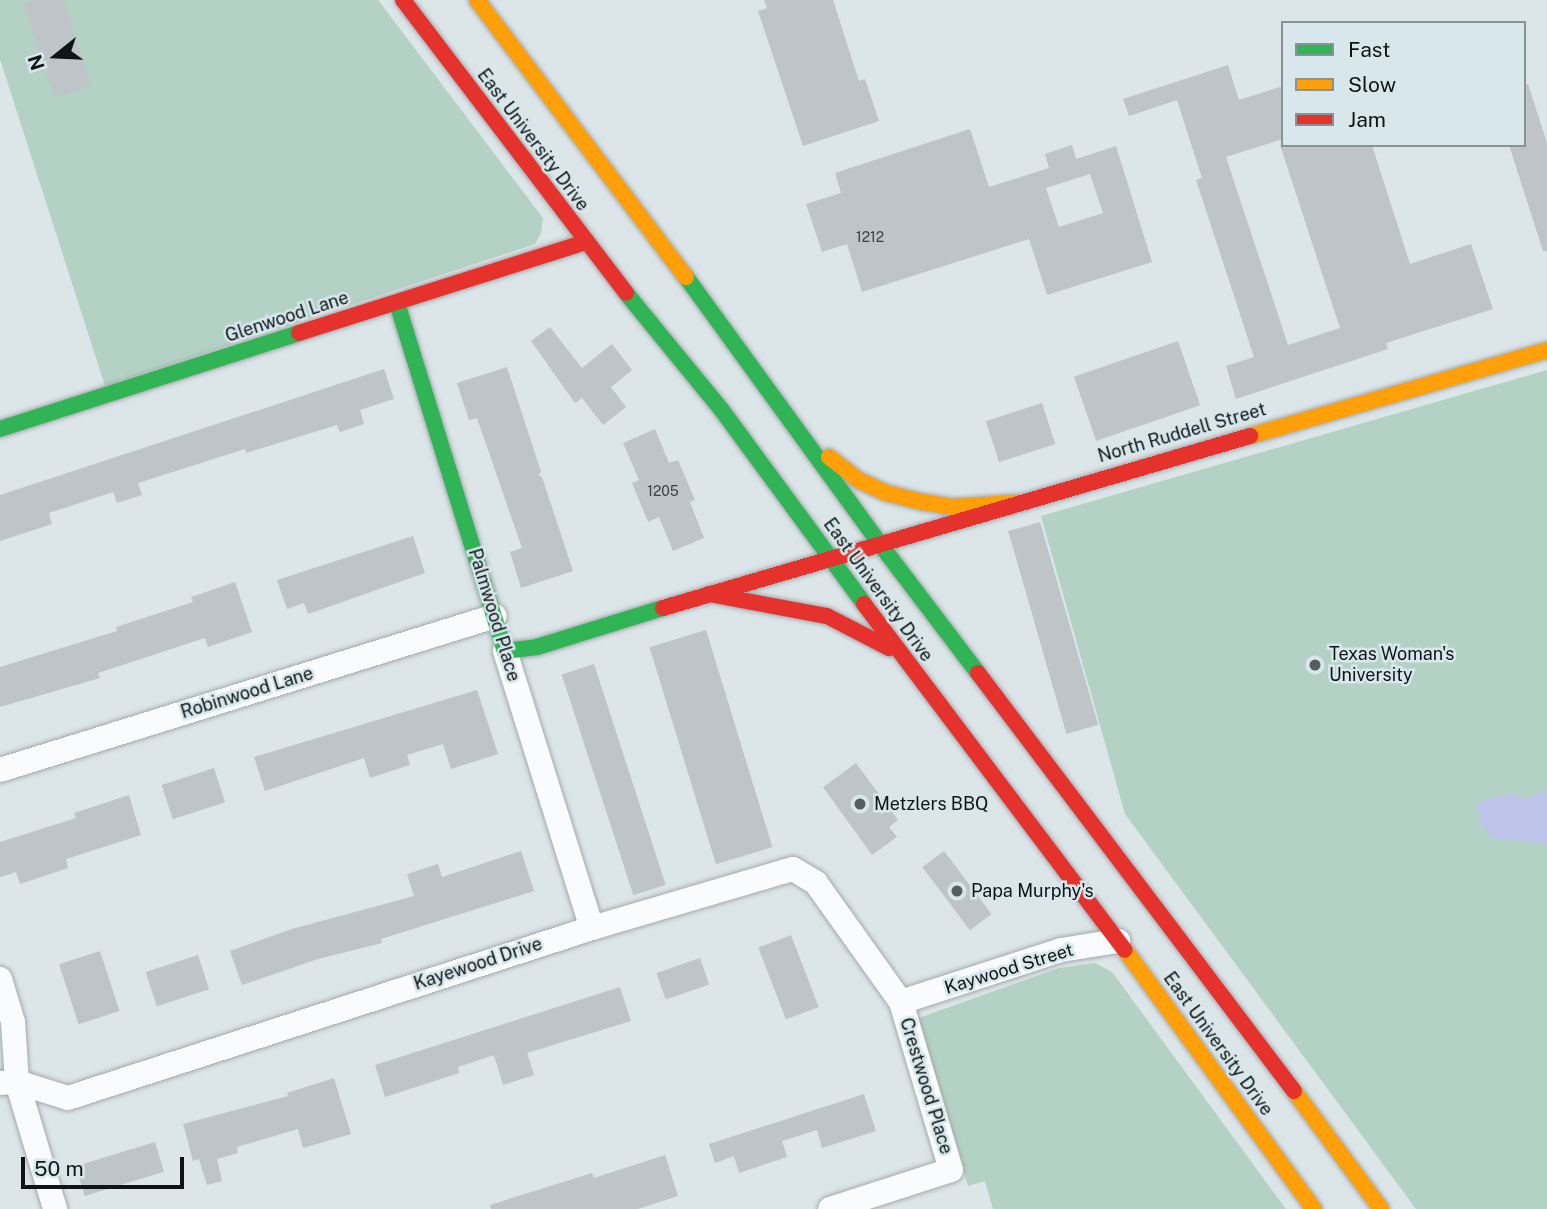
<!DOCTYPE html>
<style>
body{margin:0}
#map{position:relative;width:1547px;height:1209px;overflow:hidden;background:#dce5e8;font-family:"Public Sans",sans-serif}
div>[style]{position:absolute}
.green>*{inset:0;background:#b3d2c5}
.water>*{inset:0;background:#bcc5e9}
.building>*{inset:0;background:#bec4c7;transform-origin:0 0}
.roads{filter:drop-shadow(0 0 2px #a4aaad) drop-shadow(0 0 2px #a4aaad)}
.street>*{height:24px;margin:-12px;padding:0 12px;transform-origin:12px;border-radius:12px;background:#fafbfc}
.fast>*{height:16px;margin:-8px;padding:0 8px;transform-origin:8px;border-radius:8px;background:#30b455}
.slow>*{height:16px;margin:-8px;padding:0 8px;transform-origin:8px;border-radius:8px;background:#ff9f0a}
.jam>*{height:16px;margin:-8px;padding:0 8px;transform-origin:8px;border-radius:8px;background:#e5322d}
.dots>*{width:19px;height:19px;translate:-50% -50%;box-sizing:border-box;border:4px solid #d8e7ec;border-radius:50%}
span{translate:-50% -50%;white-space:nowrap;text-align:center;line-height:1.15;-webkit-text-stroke:5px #d8e7ec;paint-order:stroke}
.number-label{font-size:14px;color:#3b4142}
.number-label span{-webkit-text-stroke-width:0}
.street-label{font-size:18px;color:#0f1516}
.poi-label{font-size:18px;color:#0f1516}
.left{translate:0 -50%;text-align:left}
.legend{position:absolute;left:1281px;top:21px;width:245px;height:126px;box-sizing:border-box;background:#d8e7ec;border:2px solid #889396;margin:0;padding:9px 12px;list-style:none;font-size:21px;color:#0f1516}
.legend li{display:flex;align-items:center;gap:14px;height:35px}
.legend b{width:35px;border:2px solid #889396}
.north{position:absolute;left:21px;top:21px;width:70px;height:70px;-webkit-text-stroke:5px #d8e7ec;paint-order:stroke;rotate:252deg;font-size:19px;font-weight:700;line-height:28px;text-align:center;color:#0f1516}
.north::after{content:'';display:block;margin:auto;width:24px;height:32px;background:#0f1516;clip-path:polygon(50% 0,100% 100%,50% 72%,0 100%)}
.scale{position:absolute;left:21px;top:1157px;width:163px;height:32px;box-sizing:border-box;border:4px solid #0f1516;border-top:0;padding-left:9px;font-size:21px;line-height:24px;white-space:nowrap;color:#0f1516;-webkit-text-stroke:5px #d8e7ec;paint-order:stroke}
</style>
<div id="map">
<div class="green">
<i style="clip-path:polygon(0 0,378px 0,543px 218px,541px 233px,535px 244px,105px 386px,0 59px)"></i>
<i style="clip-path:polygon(1547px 370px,1547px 1209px,1416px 1209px,1125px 814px,1041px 516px)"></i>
<i style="clip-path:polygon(1095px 963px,1112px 972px,1286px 1209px,993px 1209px,985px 1181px,968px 1186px,916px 1019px,1059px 968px)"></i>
</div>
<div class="water">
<i style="clip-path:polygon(1547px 790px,1547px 844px,1490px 838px,1480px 822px,1477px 803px,1511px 793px,1525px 799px)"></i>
</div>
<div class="building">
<i style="clip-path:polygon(35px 0,63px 0,91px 86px,55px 98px,24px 4px)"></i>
<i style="clip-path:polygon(764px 0,833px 0,859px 81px,865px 79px,879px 121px,803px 146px,758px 11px,767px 8px)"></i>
<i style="clip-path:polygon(1228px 65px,1239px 100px,1283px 86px,1283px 139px,1226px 157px,1288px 345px,1340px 328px,1280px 145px,1372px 145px,1410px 264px,1471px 244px,1493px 309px,1386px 343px,1388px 349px,1236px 399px,1226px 366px,1254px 357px,1196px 180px,1202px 178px,1177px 100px,1129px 116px,1123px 99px)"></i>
<i style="clip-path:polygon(1528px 84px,1547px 143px,1547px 251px,1543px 251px,1509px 145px,1524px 145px,1524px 85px)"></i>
<i style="clip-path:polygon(evenodd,970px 129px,989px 187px,1049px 168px,1045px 154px,1072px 145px,1076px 159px,1116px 146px,1152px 262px,1047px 295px,1029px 239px,862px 292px,847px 244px,822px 252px,806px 204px,841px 193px,835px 173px,970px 129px,1090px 174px,1103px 213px,1059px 227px,1046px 188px,1090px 174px)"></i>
<i style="clip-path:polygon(550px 327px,582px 368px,612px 344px,632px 370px,611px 387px,626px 407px,603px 425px,582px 398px,575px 403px,531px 341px)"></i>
<i style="left:1178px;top:341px;width:68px;height:110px;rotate:71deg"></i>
<i style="clip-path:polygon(507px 367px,541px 472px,538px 475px,542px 477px,573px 571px,521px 588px,510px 552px,522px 548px,477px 418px,469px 420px,457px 383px)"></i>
<i style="clip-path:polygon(384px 369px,394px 399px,360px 410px,364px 424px,340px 432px,337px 425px,246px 453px,245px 449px,138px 483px,142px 495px,117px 503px,113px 492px,49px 513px,52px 524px,0 541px,0 495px)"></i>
<i style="left:1042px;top:403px;width:43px;height:59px;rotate:72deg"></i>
<i style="clip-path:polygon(655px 429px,669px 463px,678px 460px,695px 500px,690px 502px,704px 538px,673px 551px,659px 517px,648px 522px,632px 483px,639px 480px,623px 443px)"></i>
<i style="left:1040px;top:522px;width:211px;height:33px;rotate:74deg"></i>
<i style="clip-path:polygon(413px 536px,425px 573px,308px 614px,304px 603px,287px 609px,277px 580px)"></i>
<i style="clip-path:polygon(235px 582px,252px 632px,208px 647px,205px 638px,98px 673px,100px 678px,0 707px,0 667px,117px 631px,116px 627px,193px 602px,191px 597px)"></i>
<i style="left:706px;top:630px;width:227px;height:59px;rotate:73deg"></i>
<i style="left:594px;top:664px;width:232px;height:34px;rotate:72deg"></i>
<i style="clip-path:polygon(477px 690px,498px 754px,451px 769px,443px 744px,407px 755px,410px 765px,370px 778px,364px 758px,265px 791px,254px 757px)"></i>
<i style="clip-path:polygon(856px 763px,898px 820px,889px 827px,897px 837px,872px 855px,823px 787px)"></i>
<i style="left:214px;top:768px;width:36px;height:55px;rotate:72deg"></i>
<i style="clip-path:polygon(129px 795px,141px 835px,66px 859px,68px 868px,20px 884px,16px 872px,0 877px,0 842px,76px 818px,74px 813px)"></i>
<i style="clip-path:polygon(521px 851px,534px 891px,381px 939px,382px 943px,318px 959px,242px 985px,230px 951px,292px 929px,414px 896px,407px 874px,438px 864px,442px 877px)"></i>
<i style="left:944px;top:851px;width:79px;height:27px;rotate:53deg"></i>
<i style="left:791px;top:935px;width:77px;height:35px;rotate:69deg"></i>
<i style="left:100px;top:951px;width:63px;height:43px;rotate:72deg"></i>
<i style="left:198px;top:955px;width:36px;height:55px;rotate:72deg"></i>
<i style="left:700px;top:958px;width:28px;height:46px;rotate:71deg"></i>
<i style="clip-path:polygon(620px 987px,631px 1021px,527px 1053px,534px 1075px,503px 1085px,494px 1055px,458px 1067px,459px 1073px,385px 1097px,375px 1065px)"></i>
<i style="clip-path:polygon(334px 1078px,351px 1134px,303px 1148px,298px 1129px,237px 1147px,238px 1153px,217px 1159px,222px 1181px,207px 1185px,199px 1159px,193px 1161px,183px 1124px,288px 1096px,287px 1093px)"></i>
<i style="clip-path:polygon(864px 1094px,876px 1131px,822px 1148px,817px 1130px,782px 1141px,787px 1157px,739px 1173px,734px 1156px,715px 1163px,709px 1144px)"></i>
<i style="left:155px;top:1142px;width:31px;height:83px;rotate:73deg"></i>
<i style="clip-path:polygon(665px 1155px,678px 1196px,638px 1209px,491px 1209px,490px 1205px,592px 1173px,594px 1178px)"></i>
</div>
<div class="roads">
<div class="street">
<i style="left:505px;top:651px;width:290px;rotate:72.6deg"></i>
<i style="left:0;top:770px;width:518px;rotate:-17.28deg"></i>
<i style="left:0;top:979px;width:45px;rotate:73.2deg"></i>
<i style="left:13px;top:1022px;width:60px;rotate:86.2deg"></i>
<i style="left:17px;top:1082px;width:133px;rotate:73.3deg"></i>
<i style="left:901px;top:1002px;width:168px;rotate:-18deg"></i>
<i style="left:1061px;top:950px;width:58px;rotate:-9deg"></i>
<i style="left:0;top:1083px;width:17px;rotate:-3deg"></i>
<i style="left:17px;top:1082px;width:53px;rotate:17.4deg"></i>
<i style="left:68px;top:1098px;width:551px;rotate:-17.97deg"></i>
<i style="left:592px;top:928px;width:209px;rotate:-16.4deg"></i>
<i style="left:793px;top:869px;width:27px;rotate:31deg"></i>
<i style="left:816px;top:883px;width:146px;rotate:54.5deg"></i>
<i style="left:901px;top:1002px;width:175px;rotate:73.4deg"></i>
<i style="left:951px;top:1170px;width:127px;rotate:162.1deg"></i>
</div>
<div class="fast">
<i style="left:686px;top:277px;width:330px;rotate:54deg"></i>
<i style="left:880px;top:544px;width:162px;rotate:52.8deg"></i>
<i style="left:626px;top:293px;width:150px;rotate:50.7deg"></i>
<i style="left:721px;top:409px;width:242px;rotate:53.7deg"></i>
<i style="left:397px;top:303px;width:364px;rotate:72.8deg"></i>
<i style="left:505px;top:651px;width:32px;rotate:-7deg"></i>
<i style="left:537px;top:647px;width:132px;rotate:-17.2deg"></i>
<i style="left:0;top:429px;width:314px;rotate:-17.8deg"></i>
</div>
<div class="slow">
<i style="left:477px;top:0;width:347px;rotate:53deg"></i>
<i style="left:1250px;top:436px;width:309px;rotate:-16.1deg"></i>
<i style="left:829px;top:457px;width:37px;rotate:38deg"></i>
<i style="left:858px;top:480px;width:31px;rotate:25deg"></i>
<i style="left:886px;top:493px;width:37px;rotate:14deg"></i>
<i style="left:922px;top:502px;width:31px;rotate:9deg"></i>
<i style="left:953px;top:507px;width:61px;rotate:-3.8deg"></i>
<i style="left:1125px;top:950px;width:321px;rotate:53.9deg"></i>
<i style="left:1294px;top:1091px;width:147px;rotate:53.6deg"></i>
</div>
<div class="jam">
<i style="left:403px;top:0;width:368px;rotate:52.7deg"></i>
<i style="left:299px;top:333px;width:301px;rotate:-17.6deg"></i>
<i style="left:709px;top:594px;width:120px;rotate:10.6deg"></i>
<i style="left:827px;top:616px;width:70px;rotate:27.3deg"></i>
<i style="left:864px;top:604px;width:433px;rotate:53deg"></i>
<i style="left:663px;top:608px;width:612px;rotate:-16.33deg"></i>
<i style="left:978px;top:673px;width:524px;rotate:52.91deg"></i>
</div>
</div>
<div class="dots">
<i style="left:1315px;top:665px;background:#575e60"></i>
<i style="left:860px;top:804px;background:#575e60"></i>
<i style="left:957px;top:891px;background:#575e60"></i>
</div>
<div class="number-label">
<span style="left:870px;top:237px">1212</span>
<span style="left:663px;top:491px">1205</span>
</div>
<div class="street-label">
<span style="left:533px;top:140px;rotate:53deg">East University Drive</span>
<span style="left:287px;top:317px;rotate:-18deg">Glenwood Lane</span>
<span style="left:1182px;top:433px;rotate:-16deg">North Ruddell Street</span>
<span style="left:878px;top:590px;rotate:54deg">East University Drive</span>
<span style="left:494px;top:615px;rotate:73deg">Palmwood Place</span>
<span style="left:247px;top:693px;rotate:-17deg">Robinwood Lane</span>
<span style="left:478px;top:964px;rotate:-18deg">Kayewood Drive</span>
<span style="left:1009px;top:969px;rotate:-17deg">Kaywood Street</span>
<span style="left:1218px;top:1044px;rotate:54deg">East University Drive</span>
<span style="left:926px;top:1086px;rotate:73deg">Crestwood Place</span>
</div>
<div class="poi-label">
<span class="left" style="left:1329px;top:665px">Texas Woman's<br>University</span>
<span class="left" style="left:874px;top:804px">Metzlers BBQ</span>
<span class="left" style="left:971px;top:891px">Papa Murphy's</span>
</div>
<ul class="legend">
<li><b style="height:9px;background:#30b455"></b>Fast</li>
<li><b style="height:9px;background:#ff9f0a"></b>Slow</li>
<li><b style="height:9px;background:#e5322d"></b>Jam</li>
</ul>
<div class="north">N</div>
<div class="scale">50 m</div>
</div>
